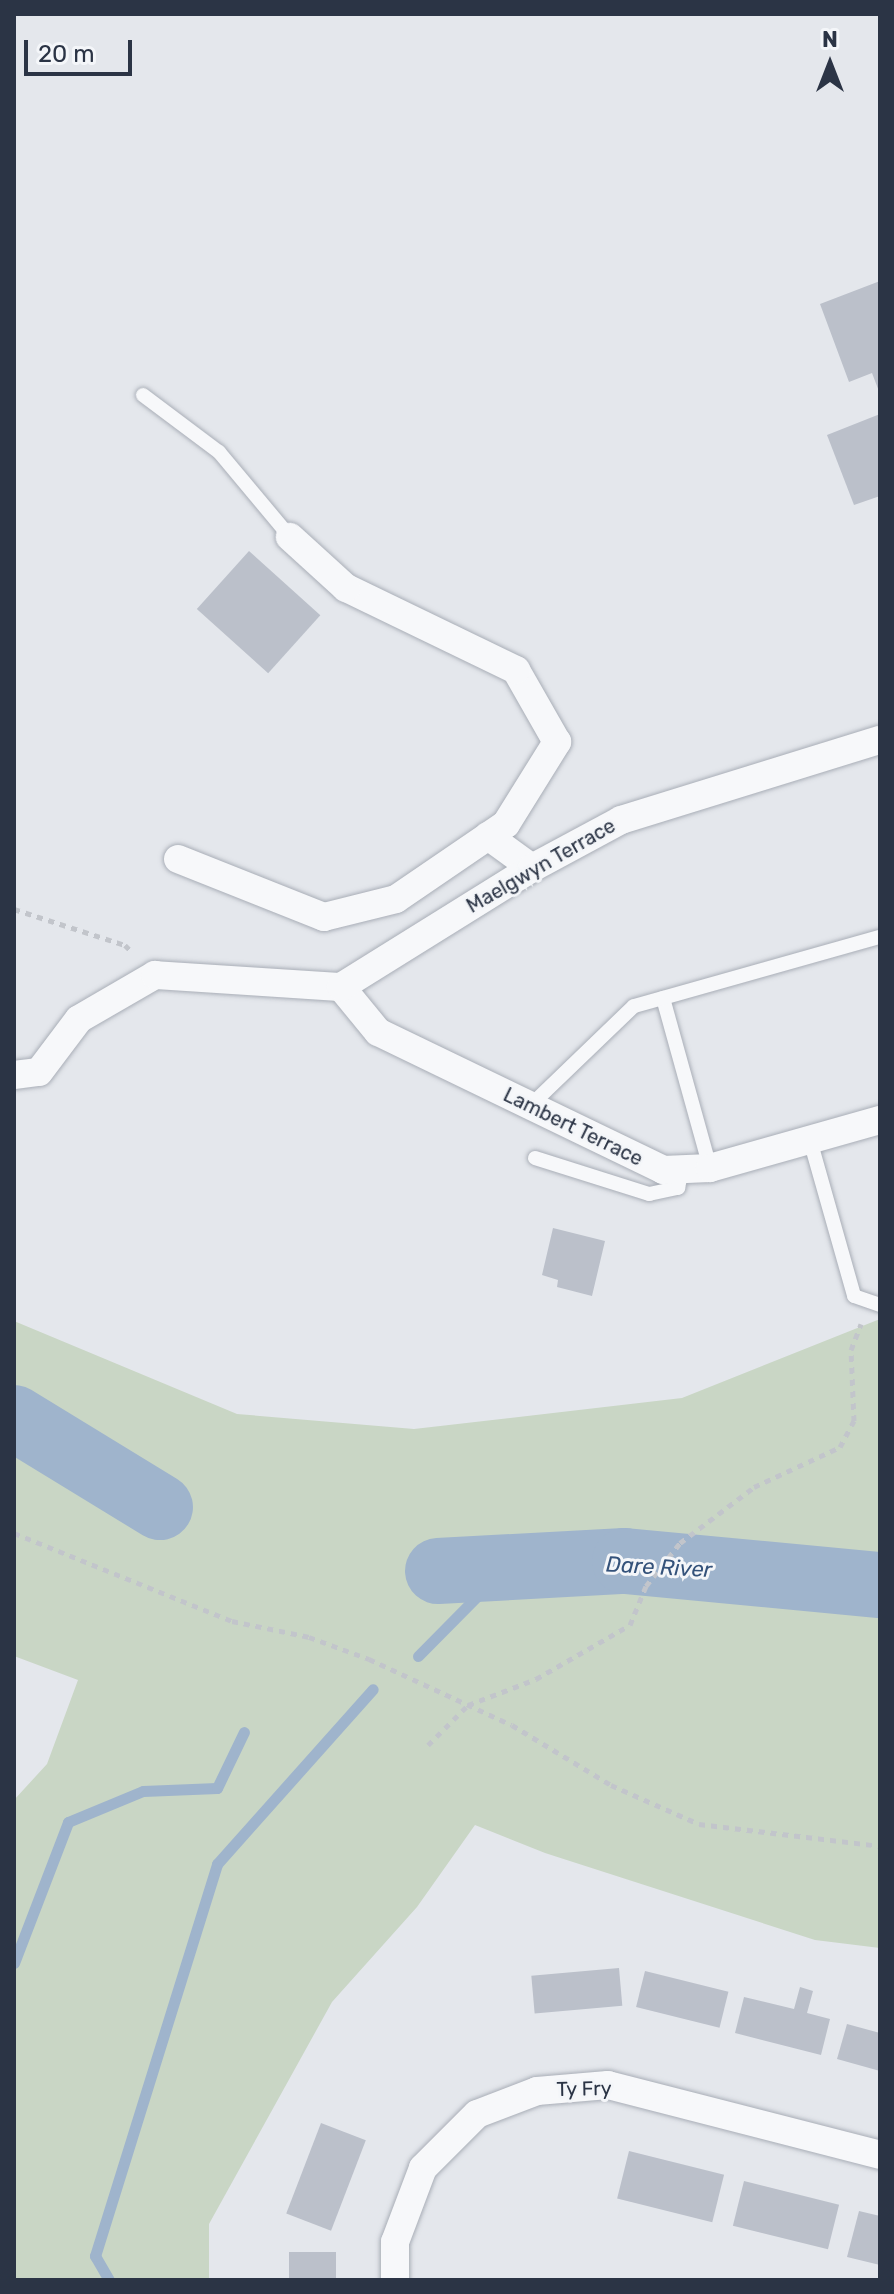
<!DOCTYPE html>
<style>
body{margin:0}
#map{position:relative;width:894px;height:2294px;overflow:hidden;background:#e4e7ec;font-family:Rubik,sans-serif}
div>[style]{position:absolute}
.green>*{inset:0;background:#c9d6c5}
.stream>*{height:11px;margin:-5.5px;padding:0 5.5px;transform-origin:5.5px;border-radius:5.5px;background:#9fb4cc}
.river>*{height:66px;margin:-33px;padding:0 33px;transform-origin:33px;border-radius:33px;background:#9fb4cc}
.building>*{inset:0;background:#bbc0ca;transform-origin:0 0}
.path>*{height:5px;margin-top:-2.5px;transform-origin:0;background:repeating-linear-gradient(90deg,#c2c5cb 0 6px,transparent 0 12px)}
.roads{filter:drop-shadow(0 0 2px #a9aeb7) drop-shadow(0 0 2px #a9aeb7)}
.lane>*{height:14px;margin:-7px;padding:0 7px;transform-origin:7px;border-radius:7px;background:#f7f8fa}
.street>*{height:28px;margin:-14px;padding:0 14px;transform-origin:14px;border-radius:14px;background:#f7f8fa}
span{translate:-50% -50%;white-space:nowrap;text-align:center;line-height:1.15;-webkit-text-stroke:6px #f4f6f9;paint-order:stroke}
.street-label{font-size:20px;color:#2b3445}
.water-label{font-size:22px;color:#34527a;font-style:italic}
.frame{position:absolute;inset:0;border:16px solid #2b3445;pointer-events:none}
.north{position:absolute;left:790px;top:24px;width:80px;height:80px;-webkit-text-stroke:6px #f4f6f9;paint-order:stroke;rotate:0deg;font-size:22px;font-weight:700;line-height:32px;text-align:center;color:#2b3445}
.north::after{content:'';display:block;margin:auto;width:28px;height:36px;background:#2b3445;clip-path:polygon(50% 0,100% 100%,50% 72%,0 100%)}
.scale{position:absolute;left:24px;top:40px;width:108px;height:36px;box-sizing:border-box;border:4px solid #2b3445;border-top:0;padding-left:10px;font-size:24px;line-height:28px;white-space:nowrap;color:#2b3445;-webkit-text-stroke:6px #f4f6f9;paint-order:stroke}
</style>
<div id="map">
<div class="green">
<i style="clip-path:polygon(880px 1319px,880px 1948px,815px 1940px,545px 1853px,475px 1825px,417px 1907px,332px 2002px,209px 2224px,209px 2280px,14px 2280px,14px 1800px,47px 1764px,78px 1680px,14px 1656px,14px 1321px,237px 1414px,414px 1429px,682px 1398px)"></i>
</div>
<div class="stream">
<i style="left:418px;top:1656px;width:125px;rotate:-45.3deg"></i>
<i style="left:14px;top:1963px;width:151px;rotate:-69deg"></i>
<i style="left:68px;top:1822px;width:81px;rotate:-22.5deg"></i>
<i style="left:143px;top:1791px;width:74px;rotate:-2.3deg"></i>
<i style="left:217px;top:1788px;width:62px;rotate:-64.3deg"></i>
<i style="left:109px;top:2280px;width:28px;rotate:-120deg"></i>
<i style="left:95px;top:2256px;width:411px;rotate:-72.7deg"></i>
<i style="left:217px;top:1864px;width:234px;rotate:-48.3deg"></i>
</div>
<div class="river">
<i style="left:14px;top:1418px;width:171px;rotate:31.4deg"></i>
<i style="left:438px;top:1571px;width:187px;rotate:-3.1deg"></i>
<i style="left:625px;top:1561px;width:256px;rotate:5.4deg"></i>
</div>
<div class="building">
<i style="clip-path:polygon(880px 281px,880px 394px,872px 373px,849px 382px,820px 304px)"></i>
<i style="clip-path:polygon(880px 414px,880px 496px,854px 505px,827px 435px)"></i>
<i style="left:249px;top:551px;width:96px;height:78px;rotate:42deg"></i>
<i style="clip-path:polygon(553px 1228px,605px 1241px,592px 1296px,557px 1287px,558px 1280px,542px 1275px)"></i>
<i style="left:619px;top:1968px;width:38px;height:88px;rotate:85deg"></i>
<i style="left:645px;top:1971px;width:86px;height:37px;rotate:14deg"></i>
<i style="clip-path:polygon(800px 1987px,813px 1991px,807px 2013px,830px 2019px,821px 2055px,735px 2033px,744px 1997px,794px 2009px)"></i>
<i style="clip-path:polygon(847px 2024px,880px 2033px,880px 2071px,837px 2059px)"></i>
<i style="left:321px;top:2123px;width:48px;height:97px;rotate:21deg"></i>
<i style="left:629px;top:2151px;width:98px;height:49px;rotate:14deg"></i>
<i style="left:744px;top:2181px;width:98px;height:46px;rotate:14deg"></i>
<i style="clip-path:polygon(859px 2211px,880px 2216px,880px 2265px,847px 2257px)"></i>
<i style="left:289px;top:2252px;width:47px;height:28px"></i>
</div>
<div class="path">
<i style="left:14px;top:909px;width:117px;rotate:18deg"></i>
<i style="left:125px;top:945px;width:8px;rotate:45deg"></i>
<i style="left:14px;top:1533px;width:235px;rotate:22deg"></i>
<i style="left:232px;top:1621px;width:79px;rotate:11.7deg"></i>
<i style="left:309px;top:1637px;width:64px;rotate:20.1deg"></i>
<i style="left:369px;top:1659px;width:157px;rotate:24.8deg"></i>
<i style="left:512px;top:1725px;width:116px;rotate:31.2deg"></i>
<i style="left:611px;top:1785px;width:96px;rotate:23.9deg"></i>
<i style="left:699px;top:1824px;width:182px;rotate:6.9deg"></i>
<i style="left:428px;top:1745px;width:57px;rotate:-45deg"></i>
<i style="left:468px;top:1705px;width:73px;rotate:-20.9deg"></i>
<i style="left:536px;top:1679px;width:108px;rotate:-29.9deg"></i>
<i style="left:630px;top:1625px;width:42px;rotate:-67.7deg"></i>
<i style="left:646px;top:1586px;width:55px;rotate:-51.7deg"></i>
<i style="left:680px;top:1543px;width:93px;rotate:-37.1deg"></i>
<i style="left:754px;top:1487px;width:95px;rotate:-24.9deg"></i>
<i style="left:840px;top:1447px;width:30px;rotate:-62deg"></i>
<i style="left:854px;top:1421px;width:71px;rotate:-92.4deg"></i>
<i style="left:851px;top:1350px;width:28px;rotate:-69deg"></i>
</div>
<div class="roads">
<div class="lane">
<i style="left:143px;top:395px;width:95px;rotate:36.9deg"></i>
<i style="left:219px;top:452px;width:111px;rotate:50.1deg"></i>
<i style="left:663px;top:998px;width:176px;rotate:74.5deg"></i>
<i style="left:530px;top:1106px;width:144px;rotate:-43.9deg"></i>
<i style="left:634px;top:1006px;width:255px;rotate:-15.7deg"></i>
<i style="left:810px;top:1140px;width:162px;rotate:74.2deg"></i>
<i style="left:854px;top:1296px;width:28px;rotate:19deg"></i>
<i style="left:535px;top:1158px;width:120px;rotate:17.5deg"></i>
<i style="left:649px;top:1194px;width:30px;rotate:-12deg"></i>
<i style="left:678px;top:1188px;width:19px;rotate:-78deg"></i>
</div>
<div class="street">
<i style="left:488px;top:836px;width:54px;rotate:36deg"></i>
<i style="left:178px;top:859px;width:157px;rotate:21.7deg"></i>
<i style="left:324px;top:917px;width:74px;rotate:-14deg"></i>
<i style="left:396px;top:899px;width:133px;rotate:-34.3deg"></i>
<i style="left:506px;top:824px;width:97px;rotate:-58.1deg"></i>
<i style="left:557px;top:742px;width:83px;rotate:-119.7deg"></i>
<i style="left:516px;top:670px;width:189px;rotate:-154.2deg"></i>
<i style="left:346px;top:588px;width:76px;rotate:-137.7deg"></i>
<i style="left:341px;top:987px;width:58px;rotate:50.6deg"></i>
<i style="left:378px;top:1032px;width:317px;rotate:25.8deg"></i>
<i style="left:663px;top:1170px;width:47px;rotate:-2.4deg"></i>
<i style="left:710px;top:1168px;width:177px;rotate:-15.8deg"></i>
<i style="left:14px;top:1075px;width:25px;rotate:-7deg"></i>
<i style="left:39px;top:1072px;width:66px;rotate:-53deg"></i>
<i style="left:79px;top:1019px;width:88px;rotate:-30.1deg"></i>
<i style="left:155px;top:975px;width:186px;rotate:3.7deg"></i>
<i style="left:341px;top:987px;width:225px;rotate:-31.9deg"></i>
<i style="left:532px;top:868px;width:101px;rotate:-28.3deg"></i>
<i style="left:621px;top:820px;width:271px;rotate:-17.2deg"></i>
<i style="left:395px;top:2280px;width:38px;rotate:-90deg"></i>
<i style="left:395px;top:2242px;width:79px;rotate:-69.3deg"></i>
<i style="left:423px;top:2168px;width:76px;rotate:-45deg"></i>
<i style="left:477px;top:2114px;width:64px;rotate:-21deg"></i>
<i style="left:537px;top:2091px;width:71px;rotate:-4.8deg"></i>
<i style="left:608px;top:2085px;width:281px;rotate:14.4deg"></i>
</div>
</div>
<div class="street-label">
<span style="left:541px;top:866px;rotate:-30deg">Maelgwyn Terrace</span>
<span style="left:573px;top:1127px;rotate:26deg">Lambert Terrace</span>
<span style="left:584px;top:2089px;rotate:-1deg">Ty Fry</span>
</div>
<div class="water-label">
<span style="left:659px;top:1567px;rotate:3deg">Dare River</span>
</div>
<div class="frame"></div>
<div class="north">N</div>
<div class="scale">20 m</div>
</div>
